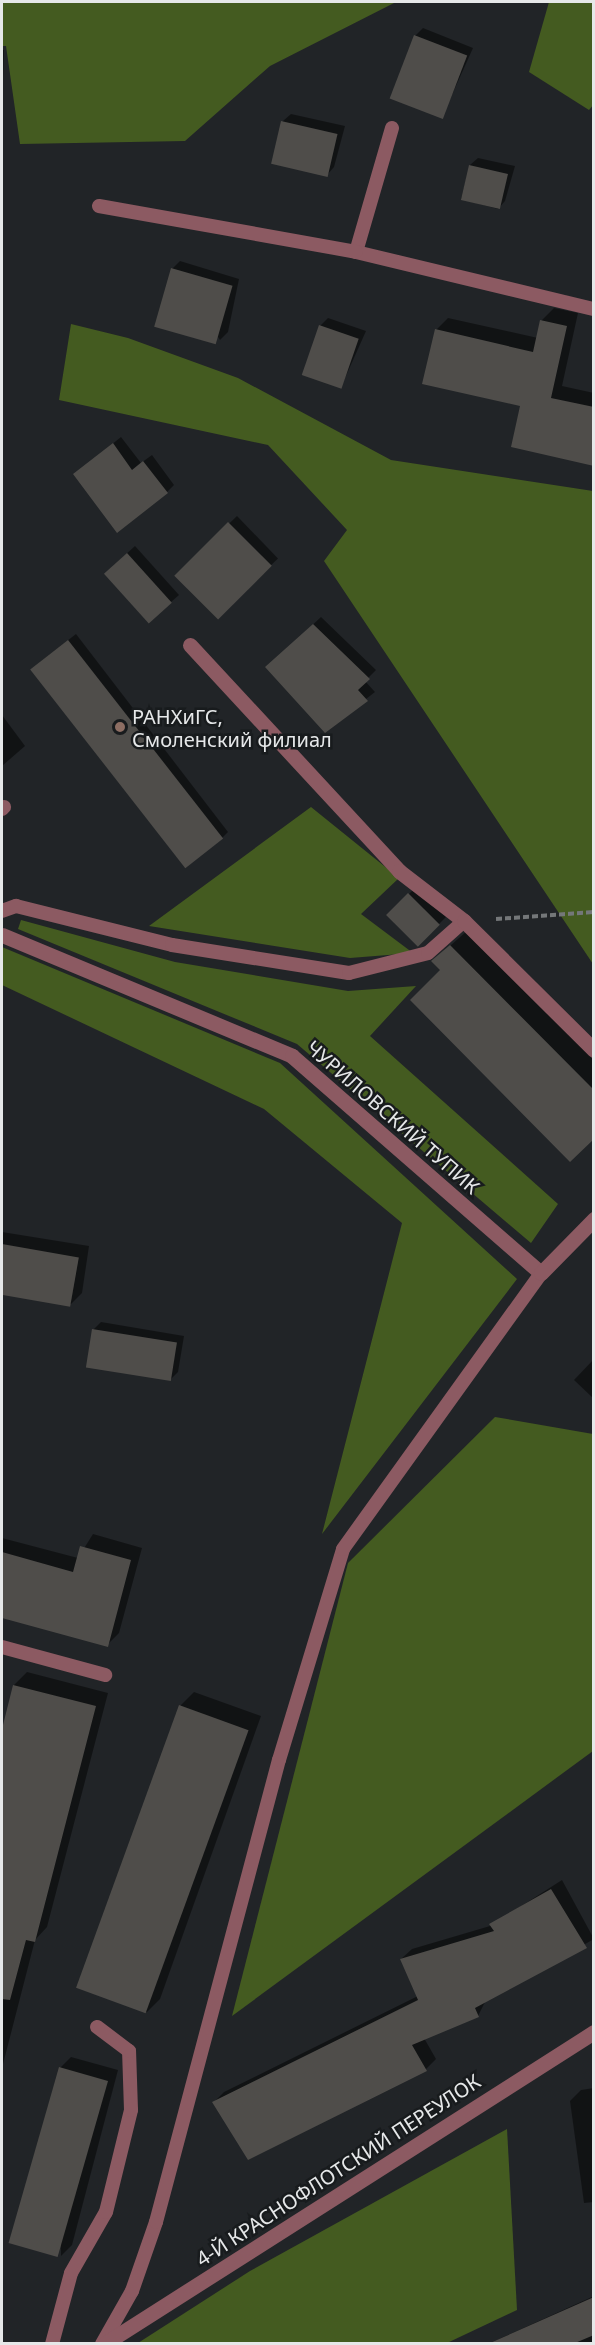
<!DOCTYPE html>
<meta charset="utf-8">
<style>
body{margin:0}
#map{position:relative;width:595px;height:2345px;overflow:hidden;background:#212427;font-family:"Noto Sans",sans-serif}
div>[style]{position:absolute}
.forest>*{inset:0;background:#445b20}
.shadow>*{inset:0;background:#0007;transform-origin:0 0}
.building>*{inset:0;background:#4f4d4a;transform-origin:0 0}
.path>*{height:4px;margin-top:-2px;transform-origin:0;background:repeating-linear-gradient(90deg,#747779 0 6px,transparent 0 9px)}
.service>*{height:14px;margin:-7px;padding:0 7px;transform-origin:7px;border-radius:7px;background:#8c5a62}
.minor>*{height:15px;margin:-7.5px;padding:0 7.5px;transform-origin:7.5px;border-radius:7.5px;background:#8c5a62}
.dots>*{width:16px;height:16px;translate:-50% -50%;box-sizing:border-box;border:3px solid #181b1d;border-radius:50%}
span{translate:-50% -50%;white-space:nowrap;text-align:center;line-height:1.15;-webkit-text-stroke:5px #181b1d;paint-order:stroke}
.poi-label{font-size:20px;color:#e6e8e9}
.left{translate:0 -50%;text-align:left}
.street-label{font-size:20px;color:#e6e8e9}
.frame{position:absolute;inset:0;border:3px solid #e6e8e9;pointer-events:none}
</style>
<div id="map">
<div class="forest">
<i style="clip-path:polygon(2px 2px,396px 2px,270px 66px,185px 141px,20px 144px,6px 46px,2px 46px)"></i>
<i style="clip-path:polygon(549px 2px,593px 2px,594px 104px,589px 110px,529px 72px)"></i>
<i style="clip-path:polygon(71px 324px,128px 338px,238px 378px,391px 460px,593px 491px,593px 964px,324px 561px,347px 530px,268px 445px,59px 400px)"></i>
<i style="clip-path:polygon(311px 807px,399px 878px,361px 914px,413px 953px,350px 958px,149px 926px)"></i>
<i style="clip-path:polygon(21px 920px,175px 962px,348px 991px,416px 986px,370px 1036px,558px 1204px,531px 1243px,297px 1044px,18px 929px)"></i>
<i style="clip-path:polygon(2px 947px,280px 1063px,517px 1279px,322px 1534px,402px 1223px,264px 1109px,2px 985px)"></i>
<i style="clip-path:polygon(495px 1417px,593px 1434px,593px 1751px,232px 2016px,348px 1563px)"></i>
<i style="clip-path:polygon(507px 2129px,517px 2310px,447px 2343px,138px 2343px,250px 2271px)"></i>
</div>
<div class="shadow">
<i style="clip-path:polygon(423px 28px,473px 48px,442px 117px,415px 36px)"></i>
<i style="clip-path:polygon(2px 50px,4px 50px,2px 105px)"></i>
<i style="clip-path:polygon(291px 114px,345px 126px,334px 167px,327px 175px,273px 162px,283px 121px)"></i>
<i style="clip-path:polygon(478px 158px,515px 166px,505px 201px,498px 209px,461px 199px,470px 165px)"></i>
<i style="clip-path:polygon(180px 261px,239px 279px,228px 332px,220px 340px,172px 269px)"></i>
<i style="clip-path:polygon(554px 308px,578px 313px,562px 386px,594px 393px,594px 464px,436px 330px,448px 318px,538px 338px,542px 320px)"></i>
<i style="clip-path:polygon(328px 318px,366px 331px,341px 387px,320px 326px)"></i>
<i style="clip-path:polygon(121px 437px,141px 463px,152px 455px,174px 485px,167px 492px,75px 474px)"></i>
<i style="left:237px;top:516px;width:59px;height:85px;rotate:46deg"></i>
<i style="clip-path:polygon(135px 546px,179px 595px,171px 602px,113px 566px)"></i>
<i style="clip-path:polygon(321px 617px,376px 670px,365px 681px,375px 692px,325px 731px,275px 660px)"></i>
<i style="clip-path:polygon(76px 634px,228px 832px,221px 839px,40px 662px)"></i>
<i style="clip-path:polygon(2px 715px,25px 746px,2px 766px)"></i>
<i style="clip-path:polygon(417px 886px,446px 917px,439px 924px,388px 915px)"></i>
<i style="clip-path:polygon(468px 930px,594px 1057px,594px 1137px,433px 961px)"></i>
<i style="clip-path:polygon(2px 1232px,89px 1246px,82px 1293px,71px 1304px,2px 1292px)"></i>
<i style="clip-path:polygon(101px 1322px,184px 1336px,178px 1372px,170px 1380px,93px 1330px)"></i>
<i style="clip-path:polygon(594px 1359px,594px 1399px,574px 1380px)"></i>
<i style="clip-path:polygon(93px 1534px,142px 1548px,119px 1633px,107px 1645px,2px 1617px,2px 1538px,78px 1558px)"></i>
<i style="clip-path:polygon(27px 1672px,108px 1693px,47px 1927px,35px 1940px,2px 2068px,2px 1735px,14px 1685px)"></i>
<i style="clip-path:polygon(194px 1692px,261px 1716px,160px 1999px,147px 2012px,80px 1988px,181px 1705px)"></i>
<i style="clip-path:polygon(562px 1880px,594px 1939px,486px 2000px,478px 2016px,424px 2038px,436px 2059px,426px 2069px,214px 2102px,224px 2092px,418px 1996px,401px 1959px,412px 1949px,490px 1926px)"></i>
<i style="clip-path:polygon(71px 2057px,118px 2070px,72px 2245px,61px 2256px,60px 2068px)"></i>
<i style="clip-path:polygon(594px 2088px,594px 2202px,584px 2203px,570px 2101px,581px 2090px)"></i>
<i style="clip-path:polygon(594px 2296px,594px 2344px,488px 2344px)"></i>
</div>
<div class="building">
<i style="left:414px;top:35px;width:57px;height:68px;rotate:21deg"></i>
<i style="left:281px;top:121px;width:58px;height:44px;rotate:13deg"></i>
<i style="left:469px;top:165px;width:40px;height:36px;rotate:13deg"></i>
<i style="left:171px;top:268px;width:64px;height:61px;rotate:16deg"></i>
<i style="clip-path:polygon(540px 320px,567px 326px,551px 398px,594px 407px,594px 466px,511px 447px,520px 406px,422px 384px,435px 329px,533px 352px)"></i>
<i style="left:319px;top:325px;width:42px;height:53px;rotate:19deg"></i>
<i style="clip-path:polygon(113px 443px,132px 470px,143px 461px,168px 493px,117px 533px,73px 474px)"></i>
<i style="left:228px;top:522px;width:62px;height:76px;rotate:45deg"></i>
<i style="left:127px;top:553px;width:67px;height:31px;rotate:48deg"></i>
<i style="clip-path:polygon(313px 624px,370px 679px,358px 690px,368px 701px,325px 733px,265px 667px)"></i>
<i style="left:68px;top:640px;width:252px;height:48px;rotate:52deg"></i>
<i style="left:408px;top:893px;width:45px;height:31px;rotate:45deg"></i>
<i style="clip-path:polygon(450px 945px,594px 1090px,594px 1139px,570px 1162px,410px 1000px,440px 970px,431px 961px)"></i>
<i style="left:2px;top:1244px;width:78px;height:50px;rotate:10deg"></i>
<i style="left:92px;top:1329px;width:86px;height:39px;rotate:9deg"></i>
<i style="clip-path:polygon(80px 1546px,131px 1560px,108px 1647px,2px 1618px,2px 1552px,73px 1572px)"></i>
<i style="clip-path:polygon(13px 1685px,96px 1706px,35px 1942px,26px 1940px,10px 2000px,2px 1999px,2px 1729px)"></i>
<i style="left:179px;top:1705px;width:74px;height:301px;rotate:20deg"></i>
<i style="clip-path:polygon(551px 1889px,587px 1948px,475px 2008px,479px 2017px,412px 2045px,427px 2071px,248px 2160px,212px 2102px,418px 2000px,400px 1959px,494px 1931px,489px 1924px)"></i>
<i style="left:59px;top:2067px;width:51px;height:183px;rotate:16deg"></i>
<i style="clip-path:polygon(594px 2297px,594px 2335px,575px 2343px,490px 2343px)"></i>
</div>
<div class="path">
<i style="left:496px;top:919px;width:98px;rotate:-4.1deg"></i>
</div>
<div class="service">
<i style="left:392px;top:128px;width:129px;rotate:106.2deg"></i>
<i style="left:356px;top:252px;width:245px;rotate:13.5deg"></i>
<i style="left:99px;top:206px;width:261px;rotate:10.1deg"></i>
<i style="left:2px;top:809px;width:3px;rotate:-45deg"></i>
<i style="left:2px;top:911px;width:15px;rotate:-20deg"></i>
<i style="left:16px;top:906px;width:161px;rotate:14deg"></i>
<i style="left:172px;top:945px;width:179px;rotate:9deg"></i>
<i style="left:349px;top:973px;width:81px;rotate:-14.2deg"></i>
<i style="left:428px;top:953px;width:48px;rotate:-41.6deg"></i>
<i style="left:2px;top:1647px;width:107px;rotate:15.2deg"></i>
<i style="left:52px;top:2344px;width:73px;rotate:-75deg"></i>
<i style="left:71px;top:2273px;width:70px;rotate:-60.2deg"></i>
<i style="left:106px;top:2212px;width:105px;rotate:-76.2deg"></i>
<i style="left:131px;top:2110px;width:59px;rotate:-91.9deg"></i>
<i style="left:129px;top:2051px;width:40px;rotate:-143deg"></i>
<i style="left:102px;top:2344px;width:61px;rotate:-60.5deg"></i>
<i style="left:132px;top:2291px;width:73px;rotate:-70.8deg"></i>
<i style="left:156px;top:2222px;width:478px;rotate:-75.1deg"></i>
<i style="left:279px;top:1760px;width:220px;rotate:-73.1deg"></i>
<i style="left:343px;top:1549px;width:340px;rotate:-54.3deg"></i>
</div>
<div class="minor">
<i style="left:190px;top:645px;width:308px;rotate:47.2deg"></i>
<i style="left:399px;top:871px;width:82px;rotate:37.6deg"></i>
<i style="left:464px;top:921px;width:183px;rotate:44.8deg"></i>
<i style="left:2px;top:935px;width:314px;rotate:22.6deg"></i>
<i style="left:292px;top:1056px;width:330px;rotate:41.1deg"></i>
<i style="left:541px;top:1273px;width:76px;rotate:-45.5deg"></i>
<i style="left:104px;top:2344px;width:581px;rotate:-32.49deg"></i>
</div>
<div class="dots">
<i style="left:120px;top:727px;background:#8d6e63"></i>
</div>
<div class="poi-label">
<span class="left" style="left:132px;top:728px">РАНХиГС,<br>Смоленский филиал</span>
</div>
<div class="street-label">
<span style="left:393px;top:1117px;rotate:41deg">ЧУРИЛОВСКИЙ ТУПИК</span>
<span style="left:338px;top:2170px;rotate:-33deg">4-Й КРАСНОФЛОТСКИЙ ПЕРЕУЛОК</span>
</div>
<div class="frame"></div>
</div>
